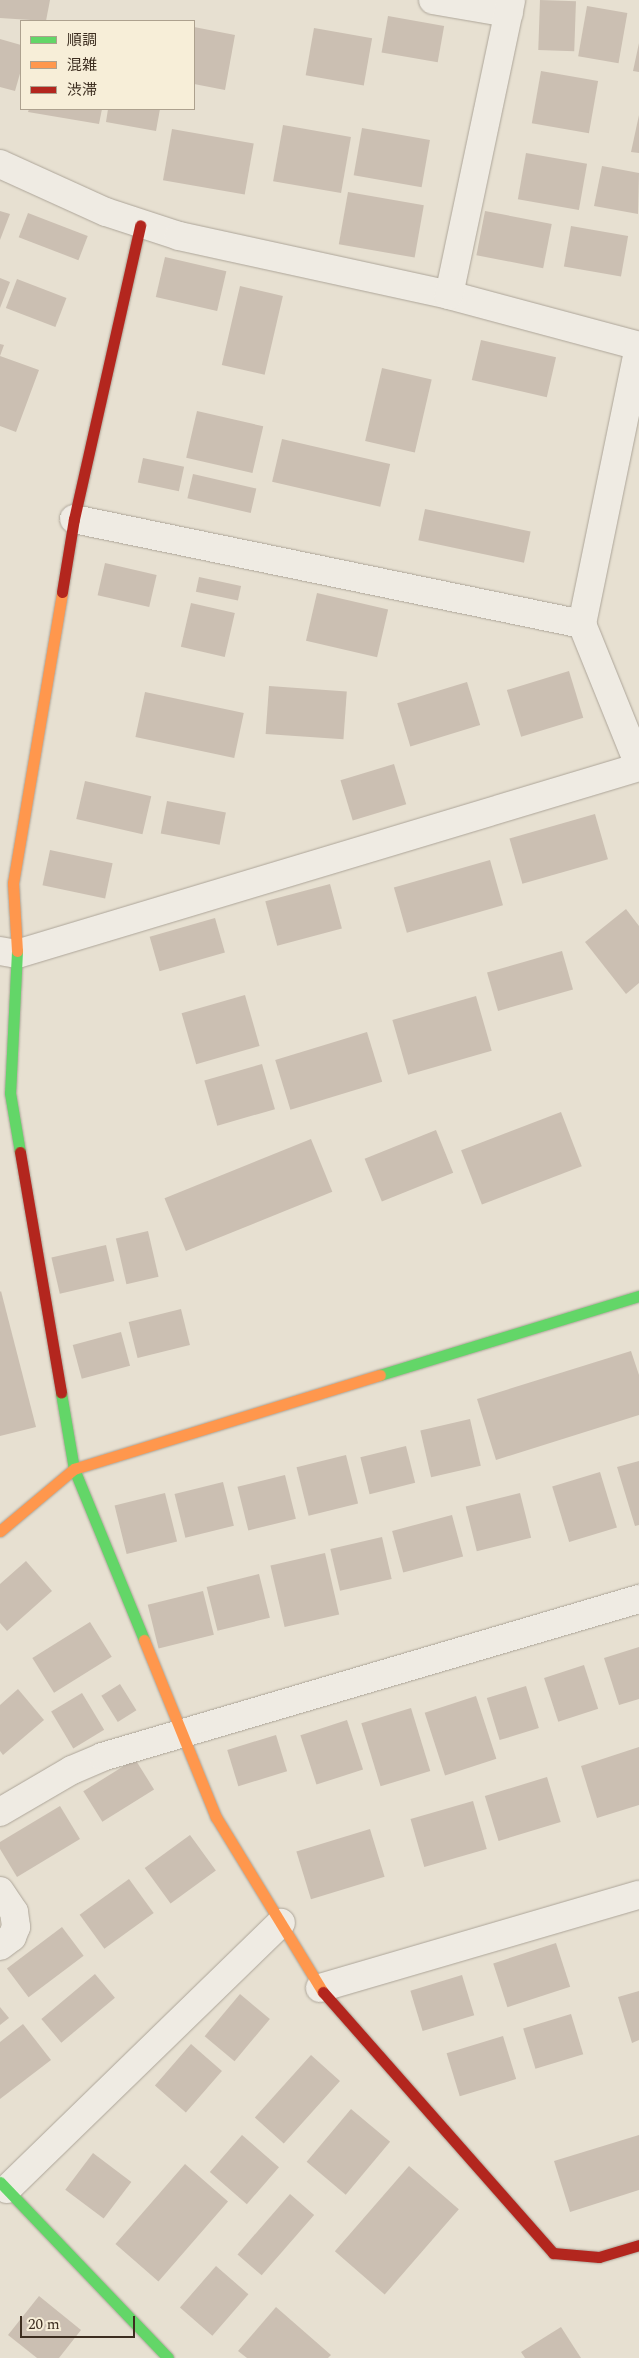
<!DOCTYPE html>
<meta charset="utf-8">
<style>
body{margin:0}
#map{position:relative;width:639px;height:2358px;overflow:hidden;background:#e7e0d1;font-family:Spectral,"Noto Sans JP",serif}
div>[style]{position:absolute}
.building>*{inset:0;background:#cbbfb2;transform-origin:0 0}
.roads{filter:drop-shadow(0 0 1px #ada599) drop-shadow(0 0 1px #ada599)}
.street>*{height:28px;margin:-14px;padding:0 14px;transform-origin:14px;border-radius:14px;background:#efebe3}
.fast>*{height:11px;margin:-5.5px;padding:0 5.5px;transform-origin:5.5px;border-radius:5.5px;background:#63d668}
.slow>*{height:11px;margin:-5.5px;padding:0 5.5px;transform-origin:5.5px;border-radius:5.5px;background:#ff974d}
.jam>*{height:11px;margin:-5.5px;padding:0 5.5px;transform-origin:5.5px;border-radius:5.5px;background:#b3261e}
span{translate:-50% -50%;white-space:nowrap;text-align:center;line-height:1.15;-webkit-text-stroke:4px #f7eed8;paint-order:stroke}
.legend{position:absolute;left:20px;top:20px;width:175px;height:90px;box-sizing:border-box;background:#f7eed8;border:1px solid #ada18e;margin:0;padding:6px 9px;list-style:none;font-size:15px;color:#3d2e20}
.legend li{display:flex;align-items:center;gap:10px;height:25px}
.legend b{width:25px;border:1px solid #ada18e}
.scale{position:absolute;left:20px;top:2316px;width:115px;height:22px;box-sizing:border-box;border:2px solid #3d2e20;border-top:0;padding-left:6px;font-size:15px;line-height:18px;white-space:nowrap;color:#3d2e20;-webkit-text-stroke:4px #f7eed8;paint-order:stroke}
</style>
<div id="map">
<div class="building">
<i style="clip-path:polygon(0 0,50px 0,46px 21px,0 18px)"></i>
<i style="left:540px;top:0;width:36px;height:50px;rotate:2deg"></i>
<i style="left:587px;top:6px;width:41px;height:51px;rotate:10deg"></i>
<i style="left:388px;top:16px;width:57px;height:37px;rotate:10deg"></i>
<i style="clip-path:polygon(194px 27px,235px 35px,225px 90px,194px 84px)"></i>
<i style="left:314px;top:28px;width:59px;height:48px;rotate:10deg"></i>
<i style="clip-path:polygon(0 39px,21px 45px,21px 70px,15px 91px,0 87px)"></i>
<i style="clip-path:polygon(639px 43px,639px 72px,633px 71px)"></i>
<i style="left:541px;top:71px;width:58px;height:53px;rotate:10deg"></i>
<i style="clip-path:polygon(29px 109px,102px 109px,99px 124px,28px 112px)"></i>
<i style="clip-path:polygon(108px 109px,160px 109px,156px 131px,106px 122px)"></i>
<i style="clip-path:polygon(639px 115px,639px 153px,631px 152px)"></i>
<i style="left:283px;top:125px;width:69px;height:57px;rotate:10deg"></i>
<i style="left:362px;top:128px;width:69px;height:48px;rotate:10deg"></i>
<i style="left:172px;top:129px;width:83px;height:52px;rotate:10deg"></i>
<i style="left:526px;top:153px;width:62px;height:47px;rotate:10deg"></i>
<i style="clip-path:polygon(602px 166px,639px 173px,638px 214px,594px 206px)"></i>
<i style="left:348px;top:192px;width:77px;height:53px;rotate:10deg"></i>
<i style="clip-path:polygon(0 211px,10px 214px,0 240px)"></i>
<i style="left:485px;top:211px;width:68px;height:45px;rotate:11deg"></i>
<i style="left:28px;top:213px;width:64px;height:26px;rotate:21deg"></i>
<i style="left:571px;top:226px;width:58px;height:41px;rotate:10deg"></i>
<i style="left:165px;top:257px;width:63px;height:41px;rotate:13deg"></i>
<i style="clip-path:polygon(0 278px,10px 282px,0 308px)"></i>
<i style="left:17px;top:279px;width:53px;height:31px;rotate:21deg"></i>
<i style="left:240px;top:286px;width:44px;height:81px;rotate:13deg"></i>
<i style="left:481px;top:340px;width:77px;height:41px;rotate:13deg"></i>
<i style="clip-path:polygon(0 344px,4px 345px,0 356px,39px 370px,16px 432px,0 426px)"></i>
<i style="left:382px;top:368px;width:51px;height:75px;rotate:13deg"></i>
<i style="left:197px;top:411px;width:68px;height:48px;rotate:13deg"></i>
<i style="left:282px;top:439px;width:111px;height:44px;rotate:13deg"></i>
<i style="left:143px;top:458px;width:42px;height:25px;rotate:12deg"></i>
<i style="left:193px;top:474px;width:65px;height:25px;rotate:13deg"></i>
<i style="left:425px;top:509px;width:108px;height:32px;rotate:12deg"></i>
<i style="left:105px;top:563px;width:53px;height:33px;rotate:13deg"></i>
<i style="left:199px;top:577px;width:43px;height:15px;rotate:12deg"></i>
<i style="left:317px;top:593px;width:73px;height:49px;rotate:13deg"></i>
<i style="left:191px;top:603px;width:45px;height:45px;rotate:13deg"></i>
<i style="left:569px;top:671px;width:49px;height:65px;rotate:73deg"></i>
<i style="left:467px;top:682px;width:45px;height:73px;rotate:73deg"></i>
<i style="left:269px;top:686px;width:78px;height:48px;rotate:4deg"></i>
<i style="left:145px;top:692px;width:101px;height:46px;rotate:12deg"></i>
<i style="left:394px;top:764px;width:42px;height:56px;rotate:73deg"></i>
<i style="left:85px;top:781px;width:68px;height:39px;rotate:13deg"></i>
<i style="left:167px;top:801px;width:60px;height:33px;rotate:11deg"></i>
<i style="left:595px;top:814px;width:47px;height:89px;rotate:74deg"></i>
<i style="left:50px;top:850px;width:64px;height:36px;rotate:12deg"></i>
<i style="left:490px;top:860px;width:47px;height:100px;rotate:74deg"></i>
<i style="left:330px;top:884px;width:46px;height:67px;rotate:75deg"></i>
<i style="clip-path:polygon(626px 909px,639px 926px,639px 983px,626px 994px,585px 942px)"></i>
<i style="left:215px;top:918px;width:36px;height:68px;rotate:74deg"></i>
<i style="left:562px;top:951px;width:40px;height:78px;rotate:74deg"></i>
<i style="left:245px;top:995px;width:53px;height:66px;rotate:74deg"></i>
<i style="left:476px;top:996px;width:57px;height:87px;rotate:74deg"></i>
<i style="left:367px;top:1032px;width:52px;height:96px;rotate:73deg"></i>
<i style="left:262px;top:1064px;width:47px;height:60px;rotate:74deg"></i>
<i style="left:561px;top:1112px;width:58px;height:107px;rotate:69deg"></i>
<i style="left:436px;top:1130px;width:46px;height:77px;rotate:68deg"></i>
<i style="left:311px;top:1139px;width:57px;height:158px;rotate:68deg"></i>
<i style="left:148px;top:1231px;width:47px;height:33px;rotate:77deg"></i>
<i style="left:106px;top:1245px;width:37px;height:56px;rotate:77deg"></i>
<i style="clip-path:polygon(1px 1291px,36px 1427px,0 1436px,0 1292px)"></i>
<i style="left:181px;top:1309px;width:37px;height:54px;rotate:76deg"></i>
<i style="left:121px;top:1332px;width:35px;height:50px;rotate:75deg"></i>
<i style="clip-path:polygon(631px 1351px,639px 1375px,639px 1415px,496px 1460px,477px 1399px)"></i>
<i style="left:470px;top:1419px;width:48px;height:51px;rotate:77deg"></i>
<i style="left:406px;top:1446px;width:38px;height:47px;rotate:76deg"></i>
<i style="left:346px;top:1455px;width:50px;height:51px;rotate:76deg"></i>
<i style="clip-path:polygon(639px 1461px,639px 1525px,635px 1526px,617px 1467px)"></i>
<i style="left:600px;top:1472px;width:58px;height:50px;rotate:73deg"></i>
<i style="left:285px;top:1475px;width:45px;height:49px;rotate:76deg"></i>
<i style="left:223px;top:1482px;width:45px;height:50px;rotate:76deg"></i>
<i style="left:165px;top:1493px;width:50px;height:52px;rotate:76deg"></i>
<i style="left:520px;top:1493px;width:46px;height:56px;rotate:76deg"></i>
<i style="left:452px;top:1515px;width:43px;height:62px;rotate:75deg"></i>
<i style="left:382px;top:1537px;width:43px;height:53px;rotate:77deg"></i>
<i style="left:325px;top:1553px;width:63px;height:56px;rotate:77deg"></i>
<i style="clip-path:polygon(26px 1561px,52px 1591px,7px 1631px,0 1623px,0 1584px)"></i>
<i style="left:259px;top:1574px;width:45px;height:54px;rotate:76deg"></i>
<i style="left:203px;top:1591px;width:45px;height:57px;rotate:76deg"></i>
<i style="left:90px;top:1622px;width:41px;height:68px;rotate:58deg"></i>
<i style="clip-path:polygon(639px 1647px,639px 1699px,619px 1705px,604px 1658px)"></i>
<i style="left:584px;top:1665px;width:46px;height:42px;rotate:72deg"></i>
<i style="left:120px;top:1684px;width:31px;height:22px;rotate:58deg"></i>
<i style="left:526px;top:1686px;width:44px;height:41px;rotate:73deg"></i>
<i style="clip-path:polygon(18px 1689px,44px 1720px,3px 1755px,0 1751px,0 1705px)"></i>
<i style="left:82px;top:1693px;width:43px;height:36px;rotate:59deg"></i>
<i style="left:476px;top:1696px;width:66px;height:54px;rotate:72deg"></i>
<i style="left:411px;top:1708px;width:66px;height:52px;rotate:73deg"></i>
<i style="left:347px;top:1720px;width:52px;height:49px;rotate:72deg"></i>
<i style="left:276px;top:1735px;width:38px;height:51px;rotate:73deg"></i>
<i style="clip-path:polygon(639px 1747px,639px 1805px,597px 1818px,581px 1766px)"></i>
<i style="left:135px;top:1759px;width:36px;height:61px;rotate:58deg"></i>
<i style="left:547px;top:1777px;width:47px;height:65px;rotate:73deg"></i>
<i style="left:473px;top:1801px;width:50px;height:65px;rotate:74deg"></i>
<i style="clip-path:polygon(60px 1806px,80px 1839px,17px 1877px,0 1849px,0 1842px)"></i>
<i style="left:370px;top:1829px;width:50px;height:77px;rotate:73deg"></i>
<i style="left:190px;top:1835px;width:44px;height:56px;rotate:54deg"></i>
<i style="left:129px;top:1879px;width:42px;height:61px;rotate:54deg"></i>
<i style="left:62px;top:1927px;width:36px;height:69px;rotate:53deg"></i>
<i style="left:556px;top:1943px;width:46px;height:66px;rotate:72deg"></i>
<i style="left:95px;top:1974px;width:31px;height:70px;rotate:50deg"></i>
<i style="left:462px;top:1975px;width:42px;height:54px;rotate:73deg"></i>
<i style="clip-path:polygon(639px 1991px,639px 2040px,632px 2043px,618px 1997px)"></i>
<i style="left:240px;top:1994px;width:39px;height:55px;rotate:40deg"></i>
<i style="clip-path:polygon(0 2007px,9px 2018px,0 2025px)"></i>
<i style="left:571px;top:2014px;width:42px;height:50px;rotate:73deg"></i>
<i style="clip-path:polygon(23px 2024px,51px 2060px,0 2099px,0 2042px)"></i>
<i style="left:503px;top:2036px;width:45px;height:59px;rotate:73deg"></i>
<i style="left:191px;top:2044px;width:41px;height:55px;rotate:41deg"></i>
<i style="left:311px;top:2055px;width:39px;height:84px;rotate:42deg"></i>
<i style="left:351px;top:2109px;width:51px;height:69px;rotate:40deg"></i>
<i style="left:242px;top:2135px;width:49px;height:49px;rotate:41deg"></i>
<i style="clip-path:polygon(639px 2135px,639px 2190px,570px 2212px,554px 2161px)"></i>
<i style="left:93px;top:2153px;width:48px;height:46px;rotate:37deg"></i>
<i style="left:185px;top:2164px;width:57px;height:106px;rotate:41deg"></i>
<i style="left:409px;top:2166px;width:66px;height:113px;rotate:41deg"></i>
<i style="left:290px;top:2194px;width:32px;height:80px;rotate:41deg"></i>
<i style="left:216px;top:2266px;width:43px;height:55px;rotate:41deg"></i>
<i style="clip-path:polygon(39px 2296px,81px 2330px,59px 2358px,37px 2358px,8px 2335px)"></i>
<i style="clip-path:polygon(276px 2307px,331px 2355px,328px 2358px,247px 2358px,238px 2351px)"></i>
<i style="clip-path:polygon(561px 2327px,581px 2358px,525px 2358px,521px 2352px)"></i>
</div>
<div class="roads">
<div class="street">
<i style="left:433px;top:0;width:77px;rotate:9.7deg"></i>
<i style="left:0;top:164px;width:116px;rotate:24.4deg"></i>
<i style="left:106px;top:212px;width:77px;rotate:18.2deg"></i>
<i style="left:179px;top:236px;width:276px;rotate:12.3deg"></i>
<i style="left:449px;top:295px;width:197px;rotate:15deg"></i>
<i style="left:449px;top:295px;width:301px;rotate:-78.1deg"></i>
<i style="left:74px;top:519px;width:519px;rotate:11.68deg"></i>
<i style="left:582px;top:624px;width:152px;rotate:68deg"></i>
<i style="left:582px;top:624px;width:284px;rotate:-78.4deg"></i>
<i style="left:0;top:951px;width:17px;rotate:10deg"></i>
<i style="left:17px;top:954px;width:650px;rotate:-16.73deg"></i>
<i style="left:0;top:1812px;width:83px;rotate:-30.3deg"></i>
<i style="left:72px;top:1770px;width:33px;rotate:-23deg"></i>
<i style="left:102px;top:1757px;width:560px;rotate:-16.4deg"></i>
<i style="left:0;top:1891px;width:25px;rotate:56deg"></i>
<i style="left:14px;top:1912px;width:15px;rotate:82deg"></i>
<i style="left:16px;top:1927px;width:11px;rotate:112deg"></i>
<i style="left:12px;top:1937px;width:15px;rotate:143deg"></i>
<i style="left:320px;top:1988px;width:332px;rotate:-16.3deg"></i>
<i style="left:7px;top:2189px;width:382px;rotate:-44.2deg"></i>
</div>
<div class="fast">
<i style="left:17px;top:951px;width:142px;rotate:92.8deg"></i>
<i style="left:10px;top:1093px;width:60px;rotate:80.4deg"></i>
<i style="left:380px;top:1375px;width:271px;rotate:-17deg"></i>
<i style="left:61px;top:1393px;width:77px;rotate:80.3deg"></i>
<i style="left:74px;top:1469px;width:185px;rotate:67.7deg"></i>
<i style="left:0;top:2182px;width:243px;rotate:46.3deg"></i>
</div>
<div class="slow">
<i style="left:17px;top:951px;width:68px;rotate:-93.4deg"></i>
<i style="left:13px;top:883px;width:295px;rotate:-80.4deg"></i>
<i style="left:0;top:1531px;width:97px;rotate:-40deg"></i>
<i style="left:74px;top:1469px;width:320px;rotate:-17.1deg"></i>
<i style="left:144px;top:1640px;width:191px;rotate:67.9deg"></i>
<i style="left:216px;top:1817px;width:205px;rotate:58.6deg"></i>
</div>
<div class="jam">
<i style="left:62px;top:592px;width:74px;rotate:-80.7deg"></i>
<i style="left:74px;top:519px;width:301px;rotate:-77.3deg"></i>
<i style="left:20px;top:1152px;width:244px;rotate:80.3deg"></i>
<i style="left:323px;top:1992px;width:348px;rotate:48.6deg"></i>
<i style="left:553px;top:2253px;width:46px;rotate:5deg"></i>
<i style="left:599px;top:2257px;width:42px;rotate:-16.7deg"></i>
</div>
</div>
<ul class="legend">
<li><b style="height:6px;background:#63d668"></b>順調</li>
<li><b style="height:6px;background:#ff974d"></b>混雑</li>
<li><b style="height:6px;background:#b3261e"></b>渋滞</li>
</ul>
<div class="scale">20 m</div>
</div>
